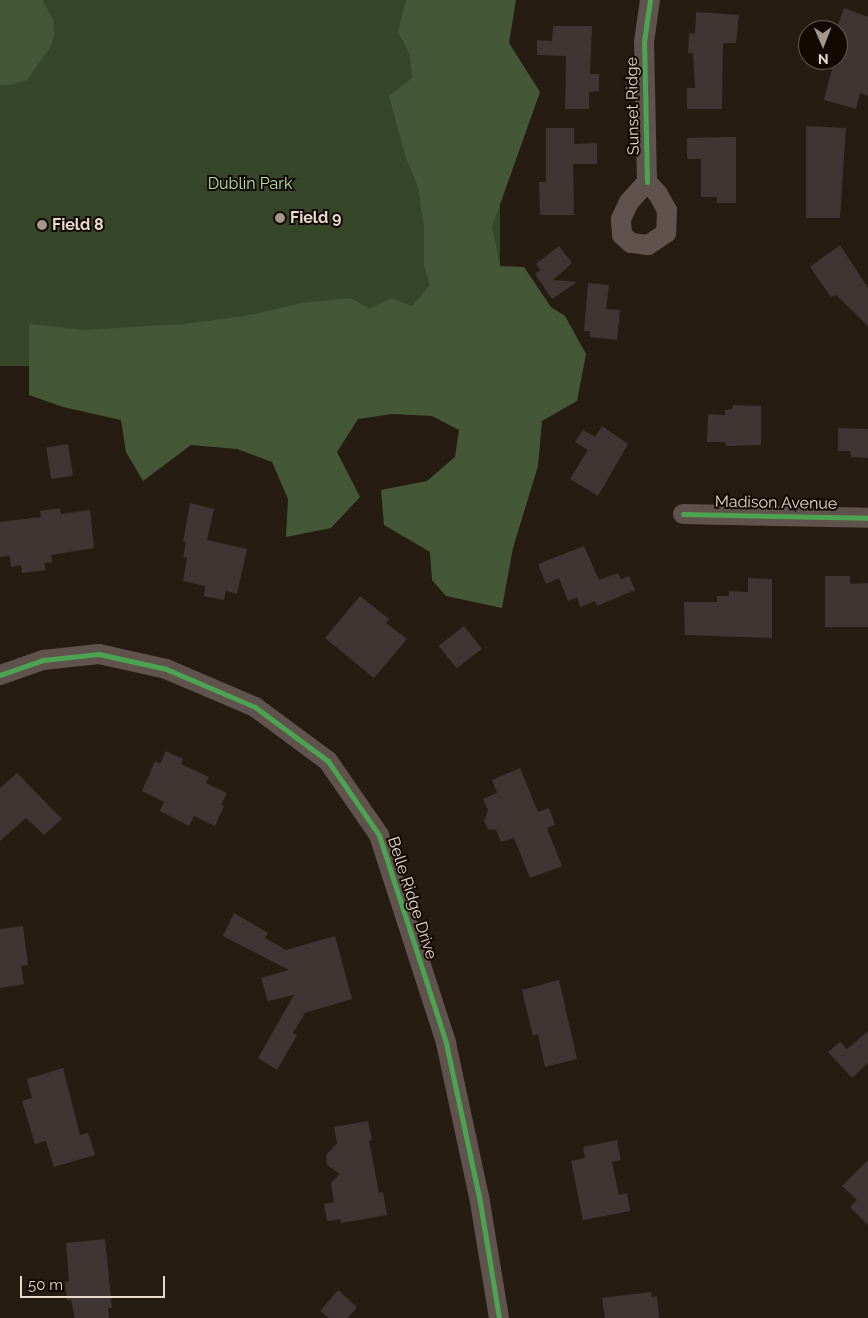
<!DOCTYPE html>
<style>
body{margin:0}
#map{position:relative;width:868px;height:1318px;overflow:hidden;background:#271c11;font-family:Raleway,sans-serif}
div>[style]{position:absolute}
.green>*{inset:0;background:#354728;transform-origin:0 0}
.forest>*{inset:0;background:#445838}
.building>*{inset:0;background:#403532;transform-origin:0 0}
.minor>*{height:20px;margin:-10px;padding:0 10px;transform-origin:10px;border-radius:10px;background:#60534d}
.cycleway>*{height:5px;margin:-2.5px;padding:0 2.5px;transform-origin:2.5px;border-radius:2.5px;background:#4ca352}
.dots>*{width:14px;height:14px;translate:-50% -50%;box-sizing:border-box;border:2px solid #120903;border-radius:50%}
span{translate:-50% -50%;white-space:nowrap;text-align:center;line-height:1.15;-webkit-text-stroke:4px #120903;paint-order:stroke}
.street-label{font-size:16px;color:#e7d9cc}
.park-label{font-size:16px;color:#bae3a7}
.poi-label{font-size:16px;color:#e7d9cc;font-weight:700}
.left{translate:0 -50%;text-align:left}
.north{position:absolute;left:798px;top:20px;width:50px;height:50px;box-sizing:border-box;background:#120903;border:1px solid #675c53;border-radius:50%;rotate:179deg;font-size:14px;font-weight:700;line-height:20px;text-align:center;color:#e7d9cc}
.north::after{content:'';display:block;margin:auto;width:18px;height:22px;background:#a4978b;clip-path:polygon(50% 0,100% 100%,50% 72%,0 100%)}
.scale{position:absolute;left:20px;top:1276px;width:145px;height:22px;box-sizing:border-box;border:2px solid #e7d9cc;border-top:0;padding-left:6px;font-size:15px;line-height:18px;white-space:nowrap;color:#e7d9cc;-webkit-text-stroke:4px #120903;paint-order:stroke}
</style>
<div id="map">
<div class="green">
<i style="left:0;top:0;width:500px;height:366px"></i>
</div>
<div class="forest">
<i style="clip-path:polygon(0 0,42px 0,53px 19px,54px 36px,51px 46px,27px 80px,10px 85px,0 85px)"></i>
<i style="clip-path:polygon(406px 0,516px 0,509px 43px,540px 92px,492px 227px,500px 266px,524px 267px,551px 307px,565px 316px,586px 354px,577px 401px,542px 421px,538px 466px,513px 548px,502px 608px,446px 596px,432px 580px,430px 552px,384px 525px,381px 490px,427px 481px,455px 457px,459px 430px,432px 416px,392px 414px,358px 419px,337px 452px,360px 497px,331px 528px,286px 537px,288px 499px,272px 462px,237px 449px,191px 445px,143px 481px,126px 452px,121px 420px,63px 407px,29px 395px,29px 324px,84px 330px,184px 324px,245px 316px,302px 303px,350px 298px,370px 309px,391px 298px,412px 306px,430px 285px,424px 265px,424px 226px,418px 187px,406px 158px,389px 96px,412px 78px,410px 55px,398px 32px)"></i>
</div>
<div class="building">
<i style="clip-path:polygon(844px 8px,868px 17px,868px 96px,860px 93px,856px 109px,824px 100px,833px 65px,838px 67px,838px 24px)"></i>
<i style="clip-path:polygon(696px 12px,739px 15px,736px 43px,723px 43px,722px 109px,687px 109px,687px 88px,695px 88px,693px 53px,688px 53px,689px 33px,695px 34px)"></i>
<i style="clip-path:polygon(553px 26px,592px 26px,590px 74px,599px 74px,599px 91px,589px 92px,589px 109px,565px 109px,566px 56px,537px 55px,537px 40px,552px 41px)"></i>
<i style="clip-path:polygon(806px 126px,846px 128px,840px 218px,806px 218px)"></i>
<i style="clip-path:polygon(546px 128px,574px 128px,574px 144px,597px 143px,597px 164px,573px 164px,574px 215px,540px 215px,539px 182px,546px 182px)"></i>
<i style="clip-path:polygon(736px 137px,736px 203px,717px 203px,717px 197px,701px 197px,701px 159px,687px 159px,687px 138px)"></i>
<i style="clip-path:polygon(840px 245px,868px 288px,868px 326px,836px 295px,831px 297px,810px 267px)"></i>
<i style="clip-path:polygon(559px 246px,572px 263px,553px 280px,577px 282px,552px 299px,535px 274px,540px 270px,536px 264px)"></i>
<i style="clip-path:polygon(588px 283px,609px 285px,606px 309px,620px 310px,617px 340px,590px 337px,590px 331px,584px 331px)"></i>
<i style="clip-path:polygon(733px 405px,761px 406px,761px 445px,726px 446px,725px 442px,707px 442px,708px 414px,725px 415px,725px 410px,732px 409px)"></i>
<i style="clip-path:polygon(602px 426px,628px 444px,598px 496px,570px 479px,588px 450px,575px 442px,583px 430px,595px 437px)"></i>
<i style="clip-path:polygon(838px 428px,868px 429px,868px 458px,851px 457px,850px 451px,838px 451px)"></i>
<i style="left:68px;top:444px;width:32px;height:22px;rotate:81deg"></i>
<i style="clip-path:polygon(190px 503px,214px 509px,207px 540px,247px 549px,237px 594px,226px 591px,224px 600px,204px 596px,205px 586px,183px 581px,187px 558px,183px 557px,186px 542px,183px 542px)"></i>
<i style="clip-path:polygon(60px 508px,61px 514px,90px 510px,94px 548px,51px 555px,52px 562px,44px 563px,46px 570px,22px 573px,21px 565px,11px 567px,10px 556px,0 557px,0 522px,41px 517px,40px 511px)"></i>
<i style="clip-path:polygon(584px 546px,599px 580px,618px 573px,621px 579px,629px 576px,635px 590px,597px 606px,595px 601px,580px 607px,577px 597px,568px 601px,559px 578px,546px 584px,538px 564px)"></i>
<i style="clip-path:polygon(825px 576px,850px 576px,850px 584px,868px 583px,868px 627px,825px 627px)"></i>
<i style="clip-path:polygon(748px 578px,772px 579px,772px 638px,685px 635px,684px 602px,717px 602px,717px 596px,729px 596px,729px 591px,748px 592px)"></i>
<i style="clip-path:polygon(360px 596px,389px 619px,386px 623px,407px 639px,374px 678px,325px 638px)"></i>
<i style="left:464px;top:626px;width:29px;height:32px;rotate:52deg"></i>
<i style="clip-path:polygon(166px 751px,183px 759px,181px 764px,209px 777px,206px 783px,227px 793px,221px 805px,224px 806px,215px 826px,194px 816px,189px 826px,160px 811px,164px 802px,142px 791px,155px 761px,160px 764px)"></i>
<i style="clip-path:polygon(520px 768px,538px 812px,549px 808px,555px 825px,547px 828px,562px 866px,530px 878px,514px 838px,501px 842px,496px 830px,488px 829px,484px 821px,488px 810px,483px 799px,497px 793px,492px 780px)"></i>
<i style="clip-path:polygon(17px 773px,62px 819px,44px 835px,26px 818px,0 841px,0 788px)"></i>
<i style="clip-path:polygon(234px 913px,268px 933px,265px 938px,286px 950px,335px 936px,352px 999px,305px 1013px,293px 1033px,297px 1035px,277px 1070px,258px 1058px,294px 995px,268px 1001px,261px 978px,289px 970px,223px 936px)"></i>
<i style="clip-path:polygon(23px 926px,28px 965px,21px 966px,24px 984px,0 988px,0 929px)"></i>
<i style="clip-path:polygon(559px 980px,577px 1059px,545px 1067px,538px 1034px,533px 1036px,522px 990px)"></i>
<i style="clip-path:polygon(868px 1031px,868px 1063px,852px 1078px,828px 1052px,840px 1042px,847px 1049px)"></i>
<i style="clip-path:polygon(63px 1068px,80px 1135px,88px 1133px,95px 1155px,54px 1167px,46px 1141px,35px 1144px,22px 1101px,32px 1098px,27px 1079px)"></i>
<i style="clip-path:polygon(368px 1121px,372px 1140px,369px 1141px,379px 1193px,383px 1192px,387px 1215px,341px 1223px,340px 1219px,327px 1221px,324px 1204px,334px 1202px,331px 1183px,340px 1174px,327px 1165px,326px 1155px,337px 1143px,334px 1127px)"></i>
<i style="clip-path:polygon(617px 1140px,621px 1160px,612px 1162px,619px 1195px,627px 1193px,630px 1211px,583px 1220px,571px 1161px,585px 1158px,583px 1147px)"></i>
<i style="clip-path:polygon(868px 1160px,868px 1225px,850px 1207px,857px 1200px,842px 1186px)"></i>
<i style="clip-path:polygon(105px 1239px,112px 1308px,108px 1308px,109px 1318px,75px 1318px,71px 1300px,67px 1300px,65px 1282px,69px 1281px,66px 1243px)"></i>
<i style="clip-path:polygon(338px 1290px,357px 1307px,348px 1318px,329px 1318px,320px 1311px)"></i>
<i style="clip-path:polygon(651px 1292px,652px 1297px,657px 1296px,659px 1318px,605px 1318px,602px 1298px)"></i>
</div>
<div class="minor">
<i style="left:647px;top:182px;width:140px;rotate:-91.2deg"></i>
<i style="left:644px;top:42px;width:42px;rotate:-81.9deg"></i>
<i style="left:647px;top:182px;width:16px;rotate:47deg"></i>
<i style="left:658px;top:194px;width:18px;rotate:61deg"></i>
<i style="left:667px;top:210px;width:23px;rotate:92deg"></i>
<i style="left:666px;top:233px;width:22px;rotate:146deg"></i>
<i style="left:648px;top:245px;width:17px;rotate:-173deg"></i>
<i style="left:631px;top:243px;width:12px;rotate:-138deg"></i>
<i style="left:622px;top:235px;width:16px;rotate:-94deg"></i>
<i style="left:621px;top:219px;width:19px;rotate:-65deg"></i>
<i style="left:629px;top:202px;width:27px;rotate:-48deg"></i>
<i style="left:683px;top:514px;width:185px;rotate:1.2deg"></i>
<i style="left:0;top:675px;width:46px;rotate:-19.2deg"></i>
<i style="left:43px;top:660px;width:56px;rotate:-6.1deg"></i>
<i style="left:99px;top:654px;width:69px;rotate:12.6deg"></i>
<i style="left:166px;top:669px;width:97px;rotate:23.1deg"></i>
<i style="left:255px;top:707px;width:91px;rotate:36.5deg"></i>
<i style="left:328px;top:761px;width:90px;rotate:55.4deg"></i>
<i style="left:379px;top:835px;width:219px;rotate:72.1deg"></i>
<i style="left:446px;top:1043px;width:163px;rotate:77.9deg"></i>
<i style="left:480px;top:1202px;width:118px;rotate:80.7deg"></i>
</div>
<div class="cycleway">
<i style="left:647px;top:182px;width:140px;rotate:-91.2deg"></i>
<i style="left:644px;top:42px;width:42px;rotate:-81.9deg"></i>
<i style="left:683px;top:514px;width:185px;rotate:1.2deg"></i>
<i style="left:0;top:675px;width:46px;rotate:-19.2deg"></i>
<i style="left:43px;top:660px;width:56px;rotate:-6.1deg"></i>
<i style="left:99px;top:654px;width:69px;rotate:12.6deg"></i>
<i style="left:166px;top:669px;width:97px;rotate:23.1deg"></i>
<i style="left:255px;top:707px;width:91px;rotate:36.5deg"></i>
<i style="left:328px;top:761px;width:90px;rotate:55.4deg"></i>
<i style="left:379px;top:835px;width:219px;rotate:72.1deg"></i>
<i style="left:446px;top:1043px;width:163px;rotate:77.9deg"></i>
<i style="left:480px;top:1202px;width:118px;rotate:80.7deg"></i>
</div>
<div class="dots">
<i style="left:280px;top:218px;background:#a4978b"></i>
<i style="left:42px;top:225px;background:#a4978b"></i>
</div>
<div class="street-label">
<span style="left:633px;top:106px;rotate:-91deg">Sunset Ridge</span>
<span style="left:776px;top:503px;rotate:1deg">Madison Avenue</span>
<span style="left:412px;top:898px;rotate:72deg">Belle Ridge Drive</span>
</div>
<div class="park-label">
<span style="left:250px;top:184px">Dublin Park</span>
</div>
<div class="poi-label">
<span class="left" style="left:290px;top:218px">Field 9</span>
<span class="left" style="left:52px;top:225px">Field 8</span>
</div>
<div class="north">N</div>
<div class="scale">50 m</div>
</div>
